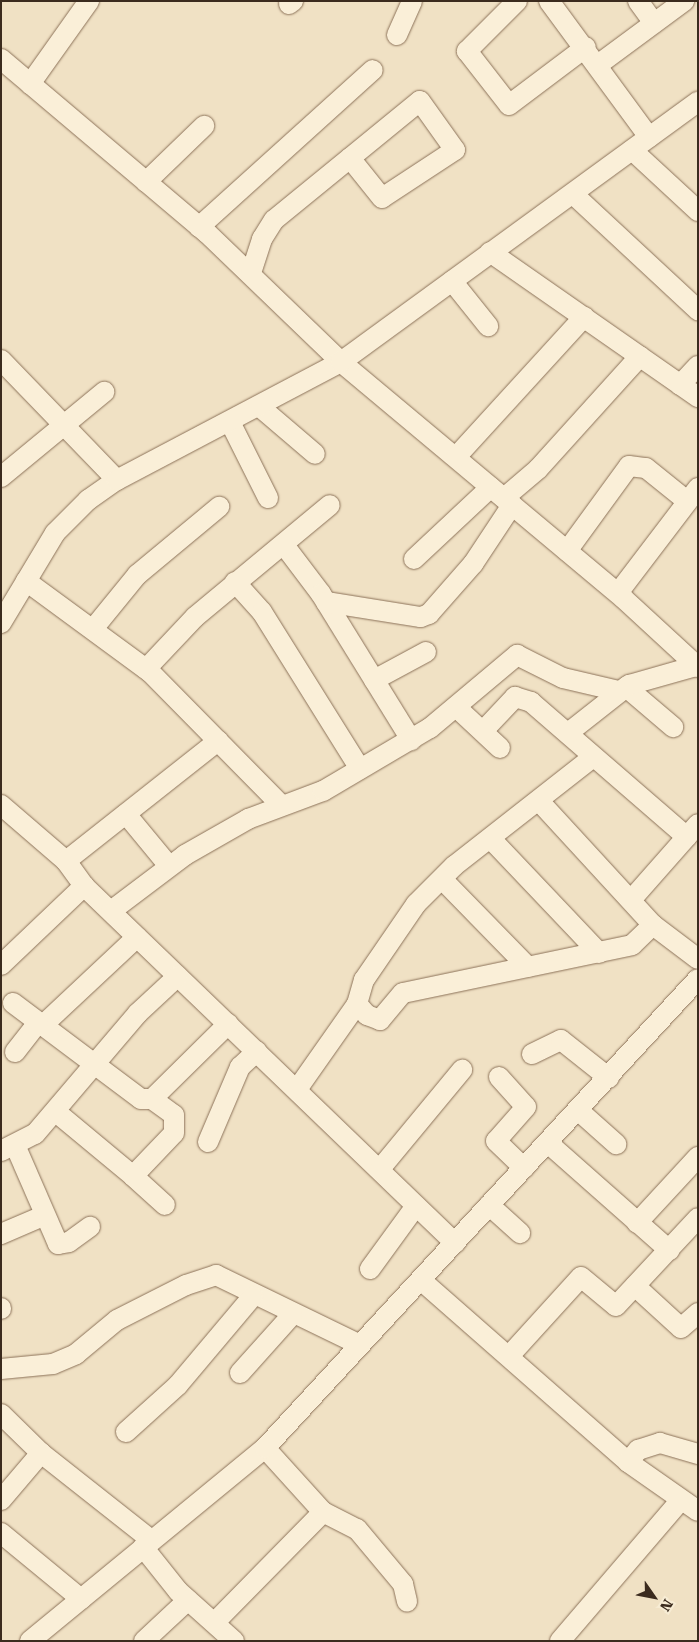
<!DOCTYPE html>
<style>
body{margin:0}
#map{position:relative;width:699px;height:1642px;overflow:hidden;background:#f0e1c4;font-family:"Roboto Serif",serif}
div>[style]{position:absolute}
.roads{filter:drop-shadow(0 0 1px #8c7259) drop-shadow(0 0 1px #8c7259)}
.minor>*{height:20px;margin:-10px;padding:0 10px;transform-origin:10px;border-radius:10px;background:#faefd8}
span{translate:-50% -50%;white-space:nowrap;text-align:center;line-height:1.15;-webkit-text-stroke:4.5px #f7ecd4;paint-order:stroke}
.frame{position:absolute;inset:0;border:2px solid #3b2b1e;pointer-events:none}
.north{position:absolute;left:629px;top:1572px;width:50px;height:50px;-webkit-text-stroke:4px #f7ecd4;paint-order:stroke;rotate:123deg;font-size:14px;font-weight:700;line-height:20px;text-align:center;color:#3b2b1e}
.north::after{content:'';display:block;margin:auto;width:18px;height:22px;background:#3b2b1e;clip-path:polygon(50% 0,100% 100%,50% 72%,0 100%)}
</style>
<div id="map">
<div class="roads">
<div class="minor">
<i style="left:517px;top:1px;width:71px;rotate:135deg"></i>
<i style="left:467px;top:51px;width:68px;rotate:52.1deg"></i>
<i style="left:509px;top:105px;width:96px;rotate:-37deg"></i>
<i style="left:549px;top:1px;width:169px;rotate:53.7deg"></i>
<i style="left:638px;top:1px;width:27px;rotate:54deg"></i>
<i style="left:289px;top:4px;width:5px;rotate:-37deg"></i>
<i style="left:397px;top:35px;width:37px;rotate:-66deg"></i>
<i style="left:1px;top:59px;width:270px;rotate:40.2deg"></i>
<i style="left:207px;top:233px;width:186px;rotate:43.9deg"></i>
<i style="left:341px;top:362px;width:368px;rotate:39.9deg"></i>
<i style="left:623px;top:598px;width:102px;rotate:42.6deg"></i>
<i style="left:599px;top:64px;width:106px;rotate:-36.5deg"></i>
<i style="left:30px;top:84px;width:102px;rotate:-54.6deg"></i>
<i style="left:632px;top:150px;width:90px;rotate:42.7deg"></i>
<i style="left:146px;top:182px;width:81px;rotate:-44deg"></i>
<i style="left:573px;top:194px;width:171px;rotate:42.9deg"></i>
<i style="left:199px;top:227px;width:234px;rotate:-42.1deg"></i>
<i style="left:490px;top:252px;width:254px;rotate:34.9deg"></i>
<i style="left:251px;top:273px;width:36px;rotate:-72deg"></i>
<i style="left:262px;top:239px;width:22px;rotate:-58deg"></i>
<i style="left:274px;top:220px;width:98px;rotate:-39.2deg"></i>
<i style="left:350px;top:158px;width:90px;rotate:-39.2deg"></i>
<i style="left:420px;top:101px;width:60px;rotate:54.5deg"></i>
<i style="left:455px;top:150px;width:87px;rotate:146.7deg"></i>
<i style="left:382px;top:198px;width:51px;rotate:-128.7deg"></i>
<i style="left:452px;top:281px;width:58px;rotate:51.3deg"></i>
<i style="left:1px;top:360px;width:167px;rotate:46deg"></i>
<i style="left:680px;top:385px;width:26px;rotate:-47deg"></i>
<i style="left:260px;top:407px;width:72px;rotate:40.5deg"></i>
<i style="left:230px;top:422px;width:85px;rotate:63.4deg"></i>
<i style="left:456px;top:457px;width:190px;rotate:-47.6deg"></i>
<i style="left:1px;top:477px;width:134px;rotate:-39.5deg"></i>
<i style="left:504px;top:498px;width:45px;rotate:-40.5deg"></i>
<i style="left:538px;top:469px;width:152px;rotate:-47.9deg"></i>
<i style="left:284px;top:545px;width:61px;rotate:52.9deg"></i>
<i style="left:321px;top:594px;width:172px;rotate:58.3deg"></i>
<i style="left:567px;top:551px;width:105px;rotate:-53.9deg"></i>
<i style="left:629px;top:466px;width:17px;rotate:7deg"></i>
<i style="left:646px;top:468px;width:53px;rotate:38.8deg"></i>
<i style="left:414px;top:559px;width:105px;rotate:-43.1deg"></i>
<i style="left:26px;top:581px;width:154px;rotate:36.3deg"></i>
<i style="left:150px;top:672px;width:187px;rotate:45.4deg"></i>
<i style="left:235px;top:582px;width:40px;rotate:48deg"></i>
<i style="left:262px;top:612px;width:185px;rotate:58deg"></i>
<i style="left:618px;top:593px;width:132px;rotate:-52.7deg"></i>
<i style="left:326px;top:602px;width:96px;rotate:9deg"></i>
<i style="left:421px;top:617px;width:9px;rotate:-21deg"></i>
<i style="left:429px;top:614px;width:67px;rotate:-48.7deg"></i>
<i style="left:473px;top:564px;width:71px;rotate:-56.5deg"></i>
<i style="left:1px;top:623px;width:105px;rotate:-59deg"></i>
<i style="left:55px;top:533px;width:47px;rotate:-45deg"></i>
<i style="left:88px;top:500px;width:35px;rotate:-35deg"></i>
<i style="left:117px;top:480px;width:253px;rotate:-27.8deg"></i>
<i style="left:341px;top:362px;width:442px;rotate:-36.1deg"></i>
<i style="left:93px;top:629px;width:70px;rotate:-50.8deg"></i>
<i style="left:137px;top:575px;width:107px;rotate:-39.7deg"></i>
<i style="left:146px;top:669px;width:71px;rotate:-46.7deg"></i>
<i style="left:195px;top:617px;width:175px;rotate:-39.7deg"></i>
<i style="left:374px;top:680px;width:59px;rotate:-28.3deg"></i>
<i style="left:626px;top:687px;width:62px;rotate:40.4deg"></i>
<i style="left:456px;top:707px;width:60px;rotate:43deg"></i>
<i style="left:483px;top:731px;width:47px;rotate:-46.7deg"></i>
<i style="left:515px;top:697px;width:17px;rotate:17deg"></i>
<i style="left:531px;top:702px;width:206px;rotate:40.9deg"></i>
<i style="left:568px;top:733px;width:78px;rotate:-38.2deg"></i>
<i style="left:629px;top:685px;width:70px;rotate:-15.8deg"></i>
<i style="left:539px;top:801px;width:168px;rotate:47.4deg"></i>
<i style="left:653px;top:925px;width:56px;rotate:37.1deg"></i>
<i style="left:1px;top:805px;width:86px;rotate:40.7deg"></i>
<i style="left:66px;top:861px;width:31px;rotate:54deg"></i>
<i style="left:84px;top:886px;width:515px;rotate:43.9deg"></i>
<i style="left:126px;top:814px;width:67px;rotate:50.4deg"></i>
<i style="left:491px;top:839px;width:157px;rotate:46.5deg"></i>
<i style="left:66px;top:861px;width:194px;rotate:-38.3deg"></i>
<i style="left:442px;top:879px;width:123px;rotate:45.7deg"></i>
<i style="left:631px;top:900px;width:101px;rotate:-48.6deg"></i>
<i style="left:111px;top:911px;width:93px;rotate:-37.1deg"></i>
<i style="left:185px;top:855px;width:73px;rotate:-29.7deg"></i>
<i style="left:248px;top:819px;width:80px;rotate:-20.5deg"></i>
<i style="left:323px;top:791px;width:124px;rotate:-30.5deg"></i>
<i style="left:430px;top:728px;width:114px;rotate:-40deg"></i>
<i style="left:517px;top:655px;width:51px;rotate:26.6deg"></i>
<i style="left:563px;top:678px;width:57px;rotate:13.1deg"></i>
<i style="left:1px;top:965px;width:115px;rotate:-43.6deg"></i>
<i style="left:13px;top:1003px;width:160px;rotate:36.9deg"></i>
<i style="left:141px;top:1099px;width:11px"></i>
<i style="left:152px;top:1099px;width:107px;rotate:-44.6deg"></i>
<i style="left:357px;top:1004px;width:15px;rotate:48deg"></i>
<i style="left:367px;top:1015px;width:14px;rotate:21deg"></i>
<i style="left:380px;top:1020px;width:35px;rotate:-50deg"></i>
<i style="left:403px;top:993px;width:234px;rotate:-11.8deg"></i>
<i style="left:632px;top:945px;width:29px;rotate:-44deg"></i>
<i style="left:42px;top:1026px;width:130px;rotate:-43.1deg"></i>
<i style="left:15px;top:1052px;width:37px;rotate:-52deg"></i>
<i style="left:532px;top:1054px;width:32px;rotate:-26deg"></i>
<i style="left:561px;top:1040px;width:61px;rotate:38.4deg"></i>
<i style="left:499px;top:1077px;width:40px;rotate:48deg"></i>
<i style="left:526px;top:1107px;width:45px;rotate:131.4deg"></i>
<i style="left:496px;top:1141px;width:39px;rotate:44deg"></i>
<i style="left:298px;top:1088px;width:103px;rotate:-54.9deg"></i>
<i style="left:357px;top:1004px;width:25px;rotate:-74deg"></i>
<i style="left:364px;top:980px;width:92px;rotate:-55.6deg"></i>
<i style="left:416px;top:904px;width:54px;rotate:-45deg"></i>
<i style="left:454px;top:866px;width:177px;rotate:-38.1deg"></i>
<i style="left:579px;top:1111px;width:50px;rotate:41.7deg"></i>
<i style="left:56px;top:1112px;width:100px;rotate:39.7deg"></i>
<i style="left:133px;top:1176px;width:59px;rotate:-46.4deg"></i>
<i style="left:174px;top:1133px;width:18px;rotate:-90deg"></i>
<i style="left:174px;top:1115px;width:27px;rotate:-144deg"></i>
<i style="left:208px;top:1142px;width:82px;rotate:-66.9deg"></i>
<i style="left:240px;top:1067px;width:23px;rotate:-43deg"></i>
<i style="left:548px;top:1143px;width:162px;rotate:41.5deg"></i>
<i style="left:15px;top:1145px;width:108px;rotate:66.5deg"></i>
<i style="left:58px;top:1244px;width:11px;rotate:-10deg"></i>
<i style="left:69px;top:1242px;width:26px;rotate:-36deg"></i>
<i style="left:1px;top:1151px;width:38px;rotate:-27deg"></i>
<i style="left:35px;top:1134px;width:159px;rotate:-49.6deg"></i>
<i style="left:138px;top:1013px;width:54px;rotate:-42.8deg"></i>
<i style="left:380px;top:1169px;width:129px;rotate:-50.4deg"></i>
<i style="left:133px;top:1176px;width:43px;rotate:42.2deg"></i>
<i style="left:489px;top:1205px;width:42px;rotate:42.1deg"></i>
<i style="left:637px;top:1223px;width:90px;rotate:-47.3deg"></i>
<i style="left:1px;top:1234px;width:46px;rotate:-23.2deg"></i>
<i style="left:370px;top:1269px;width:78px;rotate:-53.9deg"></i>
<i style="left:422px;top:1281px;width:274px;rotate:41.3deg"></i>
<i style="left:628px;top:1462px;width:85px;rotate:35deg"></i>
<i style="left:635px;top:1286px;width:62px;rotate:42.4deg"></i>
<i style="left:681px;top:1328px;width:23px;rotate:-41deg"></i>
<i style="left:1px;top:1308px;width:1px;rotate:90deg"></i>
<i style="left:510px;top:1355px;width:105px;rotate:-47.7deg"></i>
<i style="left:581px;top:1277px;width:45px;rotate:39.6deg"></i>
<i style="left:616px;top:1306px;width:120px;rotate:-47deg"></i>
<i style="left:1px;top:1369px;width:52px;rotate:-5.5deg"></i>
<i style="left:53px;top:1364px;width:25px;rotate:-23deg"></i>
<i style="left:76px;top:1354px;width:53px;rotate:-39.7deg"></i>
<i style="left:117px;top:1320px;width:77px;rotate:-26.9deg"></i>
<i style="left:186px;top:1285px;width:32px;rotate:-18deg"></i>
<i style="left:216px;top:1275px;width:158px;rotate:25.9deg"></i>
<i style="left:240px;top:1373px;width:78px;rotate:-48.1deg"></i>
<i style="left:1px;top:1414px;width:56px;rotate:44.3deg"></i>
<i style="left:41px;top:1453px;width:140px;rotate:38.3deg"></i>
<i style="left:126px;top:1432px;width:70px;rotate:-42.1deg"></i>
<i style="left:178px;top:1385px;width:116px;rotate:-49.9deg"></i>
<i style="left:265px;top:1448px;width:86px;rotate:47.8deg"></i>
<i style="left:323px;top:1512px;width:38px;rotate:27deg"></i>
<i style="left:357px;top:1529px;width:72px;rotate:50.1deg"></i>
<i style="left:403px;top:1584px;width:18px;rotate:77deg"></i>
<i style="left:628px;top:1462px;width:16px;rotate:-50deg"></i>
<i style="left:638px;top:1450px;width:23px;rotate:-18deg"></i>
<i style="left:660px;top:1443px;width:40px;rotate:16deg"></i>
<i style="left:1px;top:1500px;width:62px;rotate:-49.6deg"></i>
<i style="left:1px;top:1533px;width:104px;rotate:39.5deg"></i>
<i style="left:143px;top:1547px;width:56px;rotate:51.5deg"></i>
<i style="left:178px;top:1591px;width:75px;rotate:41.8deg"></i>
<i style="left:216px;top:1621px;width:153px;rotate:-45.5deg"></i>
<i style="left:30px;top:1641px;width:304px;rotate:-39.4deg"></i>
<i style="left:265px;top:1448px;width:638px;rotate:-47.29deg"></i>
<i style="left:144px;top:1641px;width:60px;rotate:-43deg"></i>
<i style="left:560px;top:1641px;width:186px;rotate:-49.4deg"></i>
</div>
</div>
<div class="frame"></div>
<div class="north">N</div>
</div>
